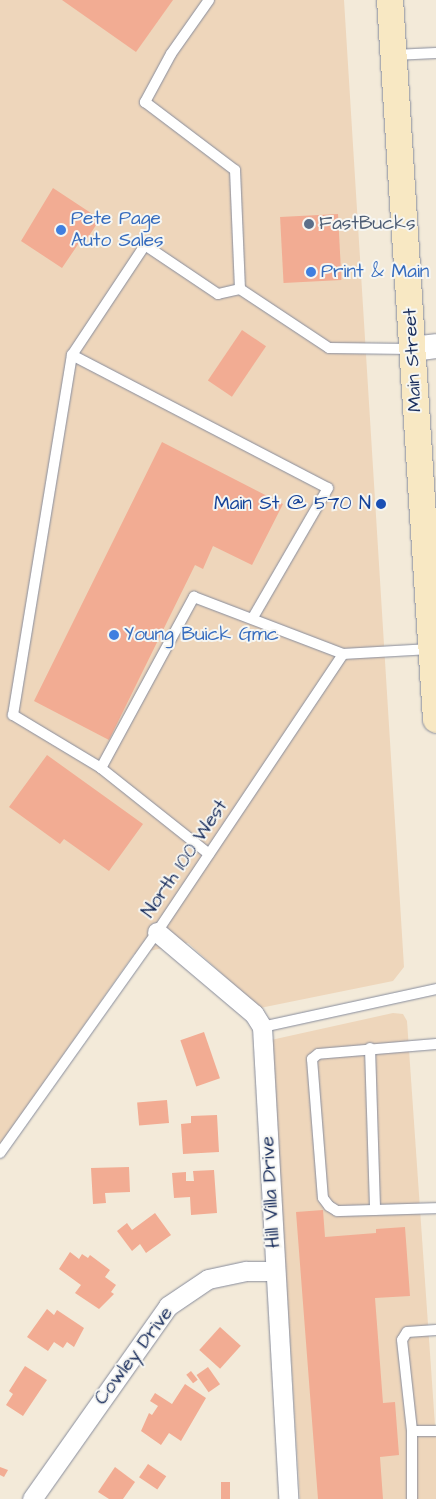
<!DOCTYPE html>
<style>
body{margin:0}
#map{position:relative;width:436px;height:1499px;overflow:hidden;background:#f3ead9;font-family:"Architects Daughter",sans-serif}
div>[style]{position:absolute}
.built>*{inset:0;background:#eed6bb}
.building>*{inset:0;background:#f2ac93;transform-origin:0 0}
.roads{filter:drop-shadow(0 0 1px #878c9c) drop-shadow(0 0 1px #878c9c)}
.service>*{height:10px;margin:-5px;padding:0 5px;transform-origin:5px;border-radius:5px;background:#fff}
.minor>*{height:19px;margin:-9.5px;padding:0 9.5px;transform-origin:9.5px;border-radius:9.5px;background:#fff}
.tertiary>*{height:24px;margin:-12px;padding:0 12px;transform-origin:12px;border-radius:12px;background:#fff}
.secondary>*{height:26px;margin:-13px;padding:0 13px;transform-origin:13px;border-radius:13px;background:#f8e8c3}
.dots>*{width:14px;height:14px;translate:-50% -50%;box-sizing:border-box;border:2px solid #f6f6f2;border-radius:50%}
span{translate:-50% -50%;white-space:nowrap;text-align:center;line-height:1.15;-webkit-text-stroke:4px #f6f6f2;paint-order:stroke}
.shop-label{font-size:19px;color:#366cbe}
.left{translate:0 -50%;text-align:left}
.service-label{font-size:19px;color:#4e5e75}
.street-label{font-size:19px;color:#1b2f5e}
.transit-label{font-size:19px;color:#164399}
.right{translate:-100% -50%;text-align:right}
</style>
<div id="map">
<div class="built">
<i style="clip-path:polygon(0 0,344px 0,404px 967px,393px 981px,260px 1008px,188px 943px,134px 954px,0 1145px)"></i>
<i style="clip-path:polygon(393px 1013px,403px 1014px,407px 1021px,436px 1440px,436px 1499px,300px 1499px,271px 1040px)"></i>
</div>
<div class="building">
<i style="clip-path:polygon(62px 0,173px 0,136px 52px)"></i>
<i style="clip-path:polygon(53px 188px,100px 219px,85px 242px,81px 240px,62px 268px,21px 241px)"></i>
<i style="left:338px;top:214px;width:66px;height:58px;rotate:87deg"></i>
<i style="left:242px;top:330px;width:29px;height:61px;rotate:34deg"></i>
<i style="clip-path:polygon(162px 442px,283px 504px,252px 565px,213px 546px,203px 569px,195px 565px,109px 740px,34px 701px)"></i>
<i style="clip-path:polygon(47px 755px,143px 824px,109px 871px,64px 839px,60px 844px,9px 807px)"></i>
<i style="left:204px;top:1032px;width:49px;height:25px;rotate:71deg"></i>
<i style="left:167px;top:1100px;width:23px;height:30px;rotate:85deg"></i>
<i style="clip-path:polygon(217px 1115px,219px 1152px,183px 1154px,181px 1124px,191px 1123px,191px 1116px)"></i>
<i style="clip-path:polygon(129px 1167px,130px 1192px,105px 1193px,106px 1203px,93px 1204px,91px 1168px)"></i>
<i style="clip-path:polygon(214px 1170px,217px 1213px,191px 1215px,190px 1197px,174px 1198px,172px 1173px,186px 1172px,186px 1181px,194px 1181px,193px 1171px)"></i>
<i style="clip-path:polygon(323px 1210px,325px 1237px,376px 1233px,376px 1229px,405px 1227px,410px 1296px,375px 1298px,383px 1403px,395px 1402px,399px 1455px,380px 1457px,383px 1499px,318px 1499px,296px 1212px)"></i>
<i style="clip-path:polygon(155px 1213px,171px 1235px,146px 1253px,140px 1244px,132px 1251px,117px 1231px,127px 1223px,132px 1230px)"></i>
<i style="clip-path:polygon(70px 1252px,79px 1259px,82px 1254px,88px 1258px,90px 1255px,110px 1270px,105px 1277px,116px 1285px,111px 1292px,114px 1294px,99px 1309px,75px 1293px,81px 1285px,59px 1269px)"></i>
<i style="clip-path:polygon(47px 1309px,54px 1315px,57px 1310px,84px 1328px,74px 1347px,67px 1342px,63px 1348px,54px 1342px,48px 1351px,27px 1337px)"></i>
<i style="left:220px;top:1327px;width:28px;height:31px;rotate:42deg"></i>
<i style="clip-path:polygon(25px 1366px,47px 1380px,23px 1416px,6px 1405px,13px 1394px,9px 1391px)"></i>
<i style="left:208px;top:1367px;width:21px;height:14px;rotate:55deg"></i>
<i style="left:191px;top:1371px;width:11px;height:6px;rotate:52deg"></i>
<i style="clip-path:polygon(185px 1384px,206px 1398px,181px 1441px,169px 1433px,161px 1445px,141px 1431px,149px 1413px,152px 1415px,158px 1406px,150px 1401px,155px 1393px,172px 1404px)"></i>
<i style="left:148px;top:1464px;width:22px;height:16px;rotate:34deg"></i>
<i style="clip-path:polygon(0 1467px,8px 1470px,4px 1477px,0 1475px)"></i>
<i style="clip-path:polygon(115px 1467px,135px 1482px,123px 1499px,109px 1499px,98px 1492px)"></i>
<i style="left:221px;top:1482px;width:9px;height:17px"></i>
</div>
<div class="roads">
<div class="service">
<i style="left:209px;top:0;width:66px;rotate:125.1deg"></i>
<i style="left:171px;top:54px;width:55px;rotate:118.4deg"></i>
<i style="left:145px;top:102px;width:113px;rotate:37.1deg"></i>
<i style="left:235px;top:170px;width:119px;rotate:87.6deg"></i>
<i style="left:240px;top:289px;width:107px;rotate:33.5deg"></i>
<i style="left:329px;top:348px;width:83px;rotate:0.7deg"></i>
<i style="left:394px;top:55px;width:42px;rotate:-2.7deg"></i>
<i style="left:72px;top:355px;width:288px;rotate:27.5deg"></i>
<i style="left:328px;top:488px;width:151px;rotate:120.1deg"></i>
<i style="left:101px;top:768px;width:195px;rotate:-61.5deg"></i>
<i style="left:194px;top:597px;width:160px;rotate:20.9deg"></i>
<i style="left:209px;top:854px;width:138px;rotate:-141.5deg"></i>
<i style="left:101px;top:768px;width:103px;rotate:-148.9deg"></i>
<i style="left:13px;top:715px;width:365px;rotate:-80.7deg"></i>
<i style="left:72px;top:355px;width:132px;rotate:-56.4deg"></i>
<i style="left:145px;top:245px;width:88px;rotate:33.9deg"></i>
<i style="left:218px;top:294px;width:23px;rotate:-13deg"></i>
<i style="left:262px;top:1027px;width:178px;rotate:-12.3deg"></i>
<i style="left:436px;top:1044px;width:118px;rotate:175.2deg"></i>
<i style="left:318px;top:1054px;width:8px;rotate:140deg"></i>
<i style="left:312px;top:1059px;width:139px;rotate:85.5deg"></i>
<i style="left:323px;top:1198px;width:10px;rotate:53deg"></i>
<i style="left:329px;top:1206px;width:9px;rotate:32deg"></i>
<i style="left:337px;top:1211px;width:99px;rotate:-1.7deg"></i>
<i style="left:370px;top:1048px;width:162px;rotate:88.2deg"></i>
<i style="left:0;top:1153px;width:271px;rotate:-54.6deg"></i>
<i style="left:157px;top:932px;width:334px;rotate:-56.2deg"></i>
<i style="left:343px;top:654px;width:87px;rotate:-3.3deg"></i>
<i style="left:436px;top:1330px;width:29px;rotate:176deg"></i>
<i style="left:407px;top:1332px;width:9px;rotate:122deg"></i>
<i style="left:402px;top:1340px;width:92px;rotate:83.7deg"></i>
<i style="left:412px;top:1431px;width:24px"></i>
<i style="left:412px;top:1431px;width:68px;rotate:90deg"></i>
</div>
<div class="minor">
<i style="left:157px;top:932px;width:127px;rotate:40.2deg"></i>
<i style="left:254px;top:1014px;width:15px;rotate:58deg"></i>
<i style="left:262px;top:1027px;width:473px;rotate:86.8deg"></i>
<i style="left:32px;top:1499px;width:236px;rotate:-54.8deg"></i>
<i style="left:168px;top:1306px;width:48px;rotate:-34deg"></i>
<i style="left:208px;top:1279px;width:39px;rotate:-12deg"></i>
<i style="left:246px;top:1271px;width:29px"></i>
</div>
<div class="tertiary">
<i style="left:413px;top:349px;width:23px;rotate:-7deg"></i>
</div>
<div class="secondary">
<i style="left:390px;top:0;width:721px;rotate:86.34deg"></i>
</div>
</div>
<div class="dots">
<i style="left:309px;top:224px;background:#5c6f8a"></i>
<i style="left:61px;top:230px;background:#3f7fe0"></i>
<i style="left:311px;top:272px;background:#3f7fe0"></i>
<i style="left:381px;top:504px;background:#1a4fb4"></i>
<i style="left:114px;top:635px;background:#3f7fe0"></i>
</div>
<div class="shop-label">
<span class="left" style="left:71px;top:230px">Pete Page<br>Auto Sales</span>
<span class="left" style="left:321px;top:272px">Print &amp; Main</span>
<span class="left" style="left:124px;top:635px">Young Buick Gmc</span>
</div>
<div class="service-label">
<span class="left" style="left:319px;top:224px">FastBucks</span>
</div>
<div class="street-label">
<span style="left:413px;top:360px;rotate:-93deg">Main Street</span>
<span style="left:185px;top:859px;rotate:-56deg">North 100 West</span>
<span style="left:271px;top:1192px;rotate:-93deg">Hill Villa Drive</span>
<span style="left:134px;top:1356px;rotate:-53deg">Cowley Drive</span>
</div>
<div class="transit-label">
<span class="right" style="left:371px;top:504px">Main St @ 570 N</span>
</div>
</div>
